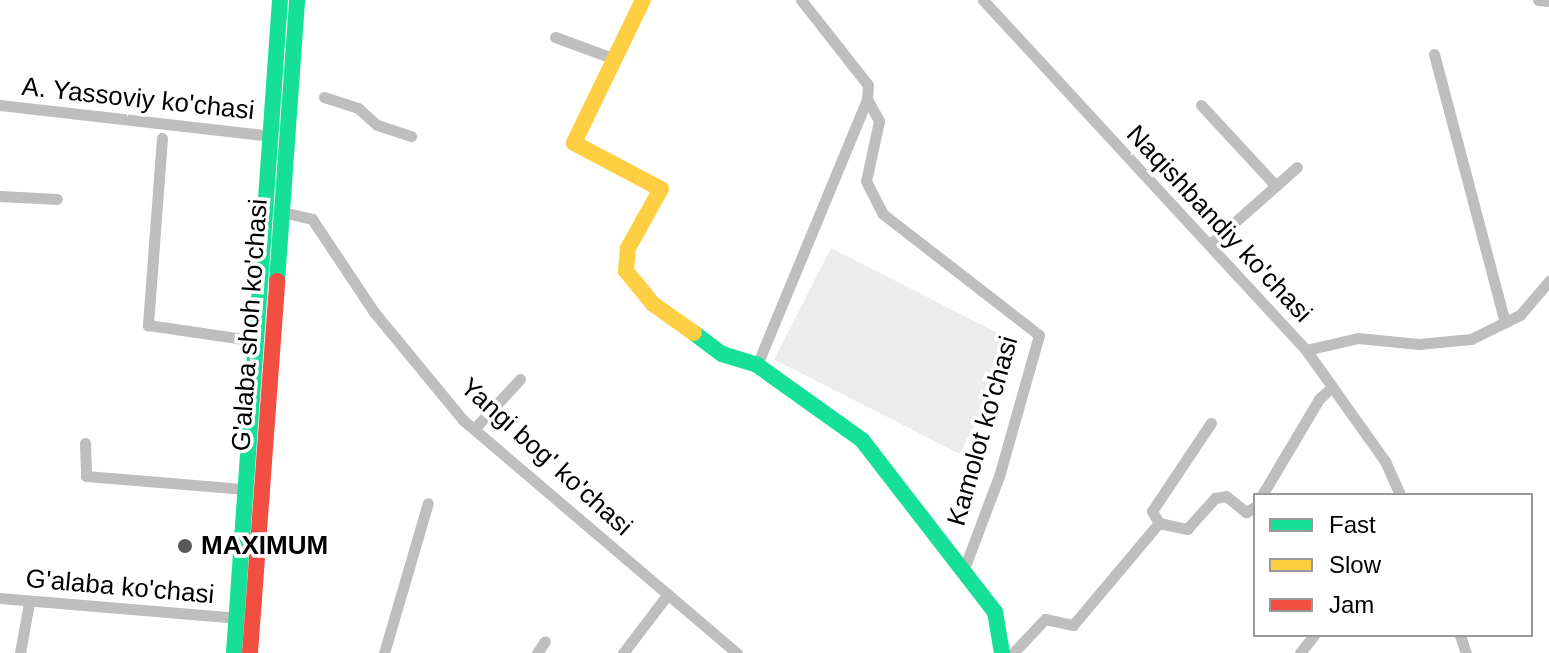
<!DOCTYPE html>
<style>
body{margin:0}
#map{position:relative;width:1549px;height:653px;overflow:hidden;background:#fff;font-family:Helvetica,sans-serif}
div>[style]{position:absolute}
.green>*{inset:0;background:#ececec;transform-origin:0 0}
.street>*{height:11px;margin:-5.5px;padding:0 5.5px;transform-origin:5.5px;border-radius:5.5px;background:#bebebe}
.fast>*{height:16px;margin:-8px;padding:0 8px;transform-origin:8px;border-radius:8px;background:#16e098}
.slow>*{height:16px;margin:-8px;padding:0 8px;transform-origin:8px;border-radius:8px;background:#ffcf43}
.jam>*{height:16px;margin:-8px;padding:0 8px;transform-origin:8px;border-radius:8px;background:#f24e42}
.dots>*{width:22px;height:22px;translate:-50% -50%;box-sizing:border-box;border:4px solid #fff;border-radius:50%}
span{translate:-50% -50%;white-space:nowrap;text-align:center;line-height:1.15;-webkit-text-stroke:7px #fff;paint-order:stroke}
.street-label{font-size:26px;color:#000}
.poi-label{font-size:26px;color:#000;font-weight:700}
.left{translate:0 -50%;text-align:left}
.legend{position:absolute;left:1253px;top:493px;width:280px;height:144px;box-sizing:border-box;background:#fff;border:2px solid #999;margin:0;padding:10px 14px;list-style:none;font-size:24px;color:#000}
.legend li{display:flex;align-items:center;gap:16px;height:40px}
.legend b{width:40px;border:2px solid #999}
</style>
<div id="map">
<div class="green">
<i style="left:831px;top:248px;width:208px;height:125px;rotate:27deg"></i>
</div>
<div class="street">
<i style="left:983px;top:0;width:476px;rotate:47.3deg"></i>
<i style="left:1306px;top:350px;width:136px;rotate:54.6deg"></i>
<i style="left:1385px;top:461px;width:37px;rotate:66deg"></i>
<i style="left:1538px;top:0;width:11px;rotate:5deg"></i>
<i style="left:555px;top:37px;width:64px;rotate:20.1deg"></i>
<i style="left:1434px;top:54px;width:278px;rotate:75.2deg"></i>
<i style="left:324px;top:97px;width:36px;rotate:18deg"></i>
<i style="left:358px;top:108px;width:25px;rotate:42deg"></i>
<i style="left:377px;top:125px;width:36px;rotate:18deg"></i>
<i style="left:867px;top:99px;width:25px;rotate:61deg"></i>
<i style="left:879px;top:121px;width:61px;rotate:102.2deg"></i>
<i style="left:866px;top:181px;width:37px;rotate:63deg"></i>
<i style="left:883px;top:214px;width:197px;rotate:37.8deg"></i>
<i style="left:1039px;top:335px;width:147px;rotate:105.8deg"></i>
<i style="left:999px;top:476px;width:99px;rotate:110.6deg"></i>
<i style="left:0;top:105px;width:272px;rotate:6.5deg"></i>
<i style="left:1201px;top:105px;width:110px;rotate:47.2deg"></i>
<i style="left:162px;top:138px;width:188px;rotate:94.3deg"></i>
<i style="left:148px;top:325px;width:109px;rotate:8.4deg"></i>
<i style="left:0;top:196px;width:57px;rotate:3deg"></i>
<i style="left:282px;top:212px;width:31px;rotate:13deg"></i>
<i style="left:312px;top:219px;width:112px;rotate:56.3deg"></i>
<i style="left:374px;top:312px;width:140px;rotate:50.5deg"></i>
<i style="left:463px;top:420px;width:360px;rotate:40.4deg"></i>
<i style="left:1210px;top:244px;width:116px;rotate:-41.5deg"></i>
<i style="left:1306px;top:350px;width:53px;rotate:-13deg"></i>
<i style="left:1358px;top:338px;width:61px;rotate:5.6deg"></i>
<i style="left:1419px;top:344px;width:52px;rotate:-5.5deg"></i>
<i style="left:1471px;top:339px;width:55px;rotate:-26.1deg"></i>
<i style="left:1520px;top:315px;width:45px;rotate:-49.5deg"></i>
<i style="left:757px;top:365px;width:288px;rotate:-67.5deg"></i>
<i style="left:867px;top:99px;width:14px;rotate:-86deg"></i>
<i style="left:868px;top:85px;width:108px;rotate:-128.2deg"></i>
<i style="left:474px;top:429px;width:68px;rotate:-47.4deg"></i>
<i style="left:85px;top:443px;width:33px;rotate:88deg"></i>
<i style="left:86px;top:476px;width:160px;rotate:4.7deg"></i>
<i style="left:1262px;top:495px;width:112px;rotate:-59.3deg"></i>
<i style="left:1319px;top:399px;width:18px;rotate:-43deg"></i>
<i style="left:1159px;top:523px;width:14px;rotate:-120deg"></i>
<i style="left:1152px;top:511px;width:106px;rotate:-56.2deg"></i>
<i style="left:0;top:598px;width:237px;rotate:4.8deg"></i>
<i style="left:1460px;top:635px;width:19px;rotate:72deg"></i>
<i style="left:20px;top:653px;width:51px;rotate:-79.8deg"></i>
<i style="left:384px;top:653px;width:156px;rotate:-73.7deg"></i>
<i style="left:537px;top:653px;width:14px;rotate:-56deg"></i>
<i style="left:623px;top:653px;width:74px;rotate:-52.7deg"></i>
<i style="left:1013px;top:653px;width:47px;rotate:-46.7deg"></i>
<i style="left:1045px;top:619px;width:29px;rotate:12deg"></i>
<i style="left:1073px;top:625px;width:133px;rotate:-49.9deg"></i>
<i style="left:1159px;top:523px;width:29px;rotate:12deg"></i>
<i style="left:1187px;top:529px;width:42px;rotate:-47.9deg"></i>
<i style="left:1215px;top:498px;width:11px;rotate:-10deg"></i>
<i style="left:1226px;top:496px;width:26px;rotate:39deg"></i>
<i style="left:1246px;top:512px;width:10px;rotate:-29deg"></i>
<i style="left:1300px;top:653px;width:23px;rotate:-52deg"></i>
</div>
<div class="fast">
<i style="left:277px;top:281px;width:282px;rotate:-85.9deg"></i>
<i style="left:694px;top:333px;width:35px;rotate:37deg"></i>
<i style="left:722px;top:354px;width:37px;rotate:17deg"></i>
<i style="left:757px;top:365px;width:129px;rotate:35.5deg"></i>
<i style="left:862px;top:440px;width:217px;rotate:52.3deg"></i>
<i style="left:995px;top:612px;width:42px;rotate:80.3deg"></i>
<i style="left:234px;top:653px;width:655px;rotate:-85.97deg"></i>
</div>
<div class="slow">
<i style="left:643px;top:0;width:159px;rotate:115.8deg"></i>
<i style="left:574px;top:143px;width:98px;rotate:27.9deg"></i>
<i style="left:661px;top:189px;width:68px;rotate:119.2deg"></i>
<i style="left:628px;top:248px;width:23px;rotate:95deg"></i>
<i style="left:626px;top:271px;width:43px;rotate:50.7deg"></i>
<i style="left:653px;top:304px;width:50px;rotate:35.3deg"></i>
</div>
<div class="jam">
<i style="left:250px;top:653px;width:373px;rotate:-85.8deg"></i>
</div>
<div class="dots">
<i style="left:185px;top:546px;background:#595959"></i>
</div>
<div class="street-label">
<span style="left:138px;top:99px;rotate:6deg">A. Yassoviy ko'chasi</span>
<span style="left:1219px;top:224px;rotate:47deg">Naqishbandiy ko'chasi</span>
<span style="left:250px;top:325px;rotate:-86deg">G'alaba shoh ko'chasi</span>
<span style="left:983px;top:431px;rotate:-74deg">Kamolot ko'chasi</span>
<span style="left:546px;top:457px;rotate:42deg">Yangi bog' ko'chasi</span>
<span style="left:120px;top:587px;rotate:5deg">G'alaba ko'chasi</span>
</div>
<div class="poi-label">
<span class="left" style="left:201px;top:546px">MAXIMUM</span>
</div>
<ul class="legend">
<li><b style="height:10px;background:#16e098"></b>Fast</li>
<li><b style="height:10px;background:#ffcf43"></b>Slow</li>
<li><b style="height:10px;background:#f24e42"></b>Jam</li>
</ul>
</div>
